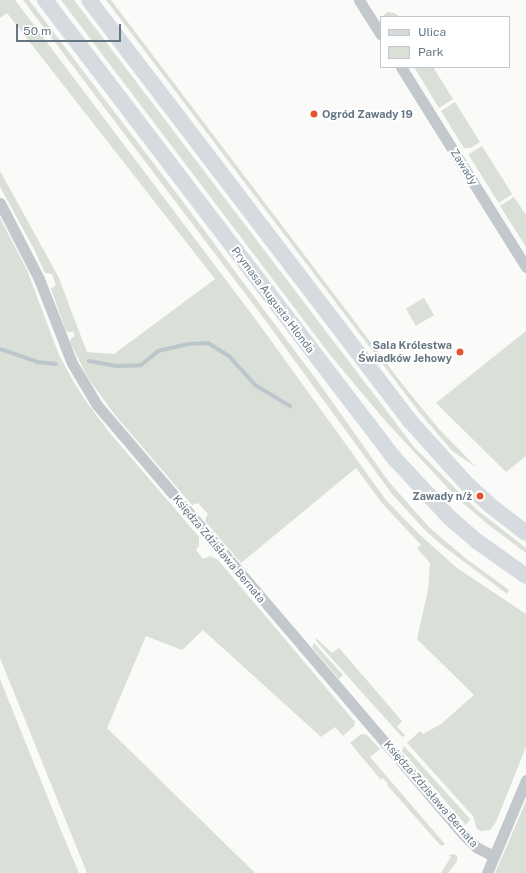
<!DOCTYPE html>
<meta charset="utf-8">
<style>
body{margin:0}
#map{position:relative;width:526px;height:873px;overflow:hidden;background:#fafaf8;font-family:"Public Sans",sans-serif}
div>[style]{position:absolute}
.green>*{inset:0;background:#dadfd7;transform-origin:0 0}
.stream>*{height:4px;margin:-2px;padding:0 2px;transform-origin:2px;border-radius:2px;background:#bbc7cb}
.street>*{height:11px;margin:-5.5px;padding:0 5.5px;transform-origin:5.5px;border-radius:5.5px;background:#c3c8cc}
.secondary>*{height:16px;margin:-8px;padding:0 8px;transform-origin:8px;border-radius:8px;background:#d6dbdf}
.dots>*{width:11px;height:11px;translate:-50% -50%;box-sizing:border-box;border:2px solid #fff;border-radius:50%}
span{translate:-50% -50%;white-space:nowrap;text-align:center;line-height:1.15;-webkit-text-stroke:4px #fff;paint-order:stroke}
.poi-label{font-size:11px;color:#657683;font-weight:700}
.left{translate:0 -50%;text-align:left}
.right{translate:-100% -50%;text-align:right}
.street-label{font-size:11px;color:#657683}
.legend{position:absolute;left:380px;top:16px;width:130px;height:52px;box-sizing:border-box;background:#fff;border:1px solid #c1c8cd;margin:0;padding:5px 7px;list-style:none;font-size:12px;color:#657683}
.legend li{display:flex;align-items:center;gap:8px;height:20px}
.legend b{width:20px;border:1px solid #c1c8cd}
.scale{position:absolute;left:16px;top:24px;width:105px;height:18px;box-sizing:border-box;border:2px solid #657683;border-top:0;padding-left:5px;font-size:12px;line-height:14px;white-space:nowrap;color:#657683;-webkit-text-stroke:3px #fff;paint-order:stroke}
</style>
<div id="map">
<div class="green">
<i style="clip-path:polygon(0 0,15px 0,259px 324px,386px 500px,420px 535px,457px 568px,526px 614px,526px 747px,496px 822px,490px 830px,481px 831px,477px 829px,473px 816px,407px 743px,420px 731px,423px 734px,441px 724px,474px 695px,417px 639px,428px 590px,430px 563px,417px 548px,421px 545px,382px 503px,356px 468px,241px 563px,205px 521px,208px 514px,198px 503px,192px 505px,115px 415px,88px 378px,70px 342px,71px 338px,75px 336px,73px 331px,69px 332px,66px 331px,51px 289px,56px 285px,52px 274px,45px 273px,34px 249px,0 187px,0 171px,58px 276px,87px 352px,114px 354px,215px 279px,7px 13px,0 18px)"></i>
<i style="clip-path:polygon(23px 0,29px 0,177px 194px,319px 383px,389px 482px,429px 527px,464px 557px,509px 590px,507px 594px,443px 546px,425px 530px,392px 494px,265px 320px)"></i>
<i style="clip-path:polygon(61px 0,74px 0,414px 447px,476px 509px,526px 548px,526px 553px,490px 526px,457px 498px,388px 424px,331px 356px)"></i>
<i style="clip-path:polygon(106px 0,111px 0,403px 385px,439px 429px,476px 467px,452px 451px,419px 412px)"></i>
<i style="clip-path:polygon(387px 12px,394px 13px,401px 17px,382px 17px)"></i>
<i style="clip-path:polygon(414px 67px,433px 67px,453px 99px,439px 108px)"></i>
<i style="clip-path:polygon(455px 102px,480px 142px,470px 148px,464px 148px,441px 111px)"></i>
<i style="left:482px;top:146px;width:57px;height:16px;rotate:58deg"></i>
<i style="clip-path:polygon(514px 197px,526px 215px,526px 247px,500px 206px)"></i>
<i style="clip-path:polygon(0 218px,27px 270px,59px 355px,73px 381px,88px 404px,109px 432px,199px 537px,199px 546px,196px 550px,203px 559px,210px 556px,218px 560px,355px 722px,354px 726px,343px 736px,335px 727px,321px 737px,203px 630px,182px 650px,146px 636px,107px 728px,255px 873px,87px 873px,0 658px)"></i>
<i style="left:424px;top:298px;width:20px;height:21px;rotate:60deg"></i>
<i style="clip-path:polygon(526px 331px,526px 456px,506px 472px,436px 403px)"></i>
<i style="clip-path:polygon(316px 638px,332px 653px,339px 648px,402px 721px,397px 727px,405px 735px,402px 737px,316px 641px)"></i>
<i style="clip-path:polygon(314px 643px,343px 675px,339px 679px,312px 647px)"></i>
<i style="clip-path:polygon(0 679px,58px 823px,79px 873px,0 873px)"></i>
<i style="clip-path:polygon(361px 734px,367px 735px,380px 749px,370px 757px,445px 844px,441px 846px,387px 785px,388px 784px,383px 778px,381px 780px,350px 743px)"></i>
<i style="clip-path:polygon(404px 746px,470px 819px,466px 825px,402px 751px)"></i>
<i style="clip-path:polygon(526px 801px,526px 873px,495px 873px,500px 862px)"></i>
<i style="clip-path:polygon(454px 854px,457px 856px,457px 861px,448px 873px,441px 873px,451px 857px,449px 855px)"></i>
</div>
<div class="stream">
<i style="left:0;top:349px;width:39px;rotate:19deg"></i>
<i style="left:37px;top:362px;width:19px;rotate:6deg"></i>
<i style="left:89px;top:361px;width:27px;rotate:10deg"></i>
<i style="left:116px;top:366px;width:25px;rotate:-2deg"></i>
<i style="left:141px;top:365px;width:22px;rotate:-39deg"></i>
<i style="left:158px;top:351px;width:31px;rotate:-13deg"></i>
<i style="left:188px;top:344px;width:20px;rotate:-3deg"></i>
<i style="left:208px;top:343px;width:25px;rotate:32deg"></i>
<i style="left:229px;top:356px;width:39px;rotate:48deg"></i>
<i style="left:255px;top:385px;width:41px;rotate:31deg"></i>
</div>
<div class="street">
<i style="left:359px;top:0;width:41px;rotate:57.8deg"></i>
<i style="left:401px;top:67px;width:236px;rotate:58deg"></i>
<i style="left:0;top:203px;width:85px;rotate:62.8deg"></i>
<i style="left:39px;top:279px;width:90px;rotate:68.6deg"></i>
<i style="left:72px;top:363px;width:49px;rotate:59.2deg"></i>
<i style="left:97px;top:405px;width:564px;rotate:49.53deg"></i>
<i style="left:463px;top:834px;width:18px;rotate:45deg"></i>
<i style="left:476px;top:847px;width:20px;rotate:27deg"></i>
<i style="left:487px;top:873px;width:101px;rotate:-67.2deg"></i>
</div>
<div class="secondary">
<i style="left:45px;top:0;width:576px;rotate:52.69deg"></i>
<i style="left:394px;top:458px;width:82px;rotate:47deg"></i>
<i style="left:450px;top:518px;width:37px;rotate:41deg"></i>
<i style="left:478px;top:542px;width:59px;rotate:35.3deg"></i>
<i style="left:89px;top:0;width:529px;rotate:52.68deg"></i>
<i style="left:410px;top:421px;width:82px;rotate:48deg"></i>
<i style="left:465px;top:482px;width:35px;rotate:43deg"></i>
<i style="left:491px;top:506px;width:44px;rotate:37.6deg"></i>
</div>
<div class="dots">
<i style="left:314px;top:114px;background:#e4572e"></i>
<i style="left:460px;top:352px;background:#e4572e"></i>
<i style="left:480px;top:496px;background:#e4572e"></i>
</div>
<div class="poi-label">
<span class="left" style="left:322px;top:114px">Ogród Zawady 19</span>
<span class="right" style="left:452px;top:352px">Sala Królestwa<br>Świadków Jehowy</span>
<span class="right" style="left:472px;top:496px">Zawady n/ż</span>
</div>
<div class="street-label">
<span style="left:464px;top:167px;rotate:58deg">Zawady</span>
<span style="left:273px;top:300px;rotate:53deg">Prymasa Augusta Hlonda</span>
<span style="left:219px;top:549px;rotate:50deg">Księdza Zdzisława Bernata</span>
<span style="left:431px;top:794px;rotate:49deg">Księdza Zdzisława Bernata</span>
</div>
<ul class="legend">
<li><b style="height:5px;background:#d6dbdf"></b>Ulica</li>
<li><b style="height:11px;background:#dadfd7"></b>Park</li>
</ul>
<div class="scale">50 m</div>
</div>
